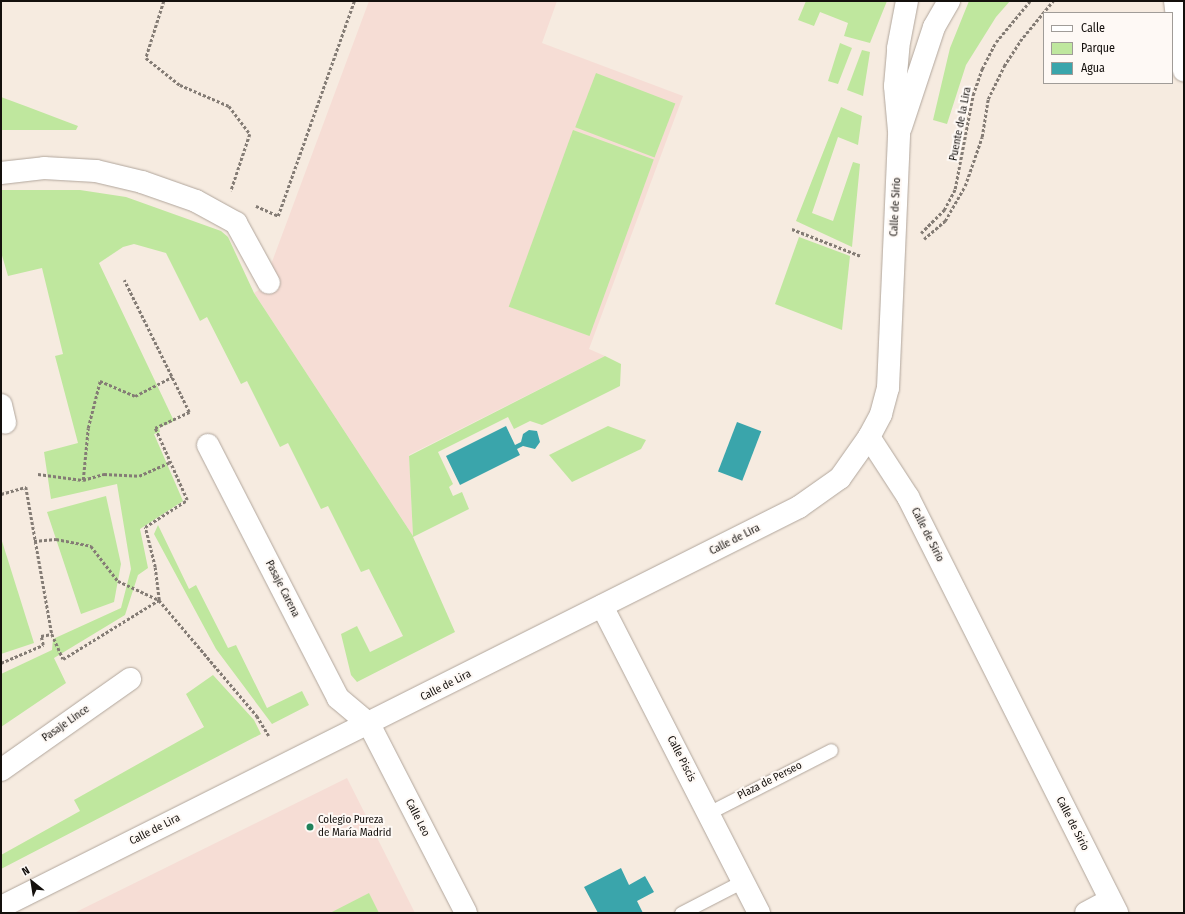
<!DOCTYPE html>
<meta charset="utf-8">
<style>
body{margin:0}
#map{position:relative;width:1185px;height:914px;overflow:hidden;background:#f6ebe0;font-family:"Fira Sans Condensed",sans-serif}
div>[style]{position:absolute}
.education>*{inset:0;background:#f6ddd5}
.green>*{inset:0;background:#bfe79e;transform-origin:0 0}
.water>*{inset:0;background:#3aa5ab;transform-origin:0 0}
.path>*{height:2.5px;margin-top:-1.25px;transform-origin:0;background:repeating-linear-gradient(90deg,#847c75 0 3px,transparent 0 5px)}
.roads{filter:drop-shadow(0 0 1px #b1a69c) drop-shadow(0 0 1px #b1a69c)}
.service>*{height:13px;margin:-6.5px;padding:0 6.5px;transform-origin:6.5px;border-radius:6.5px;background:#fff}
.minor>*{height:22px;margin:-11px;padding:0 11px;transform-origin:11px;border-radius:11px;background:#fff}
.motorway>*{height:22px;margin:-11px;padding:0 11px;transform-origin:11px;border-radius:11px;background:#fff}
.dots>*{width:11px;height:11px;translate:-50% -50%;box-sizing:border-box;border:2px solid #fef9f5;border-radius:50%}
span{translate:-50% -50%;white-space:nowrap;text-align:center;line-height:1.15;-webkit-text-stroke:4px #fef9f5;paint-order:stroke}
.street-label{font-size:11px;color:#14100d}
.poi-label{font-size:11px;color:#14100d}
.left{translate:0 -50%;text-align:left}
.frame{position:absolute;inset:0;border:2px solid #14100d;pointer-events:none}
.legend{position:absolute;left:1043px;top:12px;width:130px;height:72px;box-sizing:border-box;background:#fef9f5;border:1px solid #a09c98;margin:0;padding:5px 7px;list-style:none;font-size:12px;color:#14100d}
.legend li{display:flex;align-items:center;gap:8px;height:20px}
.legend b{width:20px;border:1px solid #a09c98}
.north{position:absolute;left:12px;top:862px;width:40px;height:40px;-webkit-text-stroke:3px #fef9f5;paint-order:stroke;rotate:330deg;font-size:11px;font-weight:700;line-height:16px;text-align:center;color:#14100d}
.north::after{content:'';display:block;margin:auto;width:14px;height:18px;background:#14100d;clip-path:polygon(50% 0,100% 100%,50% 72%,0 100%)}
</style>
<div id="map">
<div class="education">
<i style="clip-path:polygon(369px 1px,557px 1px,542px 43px,683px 96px,589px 349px,605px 356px,409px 455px,413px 536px,254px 293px,269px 283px,269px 270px)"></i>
<i style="clip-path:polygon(347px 778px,415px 913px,74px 913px,159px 871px)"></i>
</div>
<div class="green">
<i style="clip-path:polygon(806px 1px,887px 1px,870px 43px,844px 36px,848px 23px,820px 12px,814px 26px,798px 20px)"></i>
<i style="clip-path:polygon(969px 1px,1010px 1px,996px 17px,966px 65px,947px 124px,933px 120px,950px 48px)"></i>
<i style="clip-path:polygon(840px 43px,852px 48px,838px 84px,828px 81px)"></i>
<i style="clip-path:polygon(862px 50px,870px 52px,863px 96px,847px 90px)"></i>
<i style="left:596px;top:73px;width:85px;height:58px;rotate:21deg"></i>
<i style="clip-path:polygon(1px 97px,28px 107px,78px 126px,76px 130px,1px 130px)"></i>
<i style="clip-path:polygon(841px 107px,862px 116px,858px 145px,838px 137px,812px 213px,833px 221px,853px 162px,860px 164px,852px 247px,796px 221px)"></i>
<i style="left:573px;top:130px;width:86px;height:188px;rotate:20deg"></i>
<i style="clip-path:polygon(1px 190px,80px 190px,126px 197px,221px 231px,228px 237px,254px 293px,413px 536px,409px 456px,605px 356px,621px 364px,620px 386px,542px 425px,530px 421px,514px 429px,508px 417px,438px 452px,453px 484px,449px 487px,453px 496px,462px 492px,469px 509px,413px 537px,455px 632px,357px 682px,351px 675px,341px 634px,357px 626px,370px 652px,403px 636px,369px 569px,361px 572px,328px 506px,321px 509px,288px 443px,280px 447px,247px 381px,241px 384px,207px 317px,200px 321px,166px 253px,134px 244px,123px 247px,99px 263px,174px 421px,159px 428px,160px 432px,154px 434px,183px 501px,140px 529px,148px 568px,138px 575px,125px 615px,54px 658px,66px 683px,1px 727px,1px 674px,52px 650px,53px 639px,121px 608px,131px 569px,117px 484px,51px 499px,44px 452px,78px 443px,55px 356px,63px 354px,42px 268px,8px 276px,1px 252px)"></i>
<i style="clip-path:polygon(799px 237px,850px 256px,842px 330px,775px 304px)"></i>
<i style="clip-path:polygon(608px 426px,646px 440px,641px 449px,572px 482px,549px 455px)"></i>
<i style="clip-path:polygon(106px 496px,121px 564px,114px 602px,81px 614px,47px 512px)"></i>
<i style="clip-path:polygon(158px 525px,189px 589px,196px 585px,228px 648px,236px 645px,267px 708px,302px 691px,309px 705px,272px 724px,216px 649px,154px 534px)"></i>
<i style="clip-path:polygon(1px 538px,34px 643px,1px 654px)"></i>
<i style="clip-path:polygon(213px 675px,254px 720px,261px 734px,1px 869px,1px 855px,80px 811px,74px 800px,204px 727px,186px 694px)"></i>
<i style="clip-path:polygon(369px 893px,379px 913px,330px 913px)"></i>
</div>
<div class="water">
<i style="left:737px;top:422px;width:26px;height:53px;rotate:21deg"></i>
<i style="clip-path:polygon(506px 426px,515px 445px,521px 442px,523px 434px,529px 430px,537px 431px,540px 442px,535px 449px,523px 446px,517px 449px,520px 455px,460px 485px,446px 456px)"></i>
<i style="clip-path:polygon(621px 868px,629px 885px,645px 876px,654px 892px,637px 901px,643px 913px,598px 913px,584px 887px)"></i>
</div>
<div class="path">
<i style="left:164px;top:1px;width:60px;rotate:107.5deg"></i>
<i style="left:146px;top:58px;width:43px;rotate:38.5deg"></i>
<i style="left:180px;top:85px;width:53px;rotate:23.2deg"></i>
<i style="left:229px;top:106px;width:35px;rotate:53deg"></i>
<i style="left:250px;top:134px;width:60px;rotate:108.4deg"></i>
<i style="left:256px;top:206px;width:24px;rotate:24deg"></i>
<i style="left:278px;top:216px;width:228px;rotate:-70.5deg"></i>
<i style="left:792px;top:229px;width:74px;rotate:21.4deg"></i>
<i style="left:921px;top:233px;width:33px;rotate:-45deg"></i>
<i style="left:944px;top:210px;width:24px;rotate:-62deg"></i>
<i style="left:955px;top:189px;width:96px;rotate:-79.2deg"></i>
<i style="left:973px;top:95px;width:28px;rotate:-71deg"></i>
<i style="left:982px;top:69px;width:30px;rotate:-63deg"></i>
<i style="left:996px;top:42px;width:53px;rotate:-50.3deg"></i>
<i style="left:924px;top:239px;width:28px;rotate:-41deg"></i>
<i style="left:945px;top:221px;width:40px;rotate:-60.3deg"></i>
<i style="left:965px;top:186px;width:52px;rotate:-70.9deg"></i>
<i style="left:982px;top:137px;width:38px;rotate:-81deg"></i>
<i style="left:988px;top:99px;width:37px;rotate:-64deg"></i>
<i style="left:1004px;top:66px;width:30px;rotate:-57deg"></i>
<i style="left:1020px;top:41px;width:52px;rotate:-50.5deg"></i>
<i style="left:38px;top:474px;width:45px;rotate:7.6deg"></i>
<i style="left:83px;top:480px;width:22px;rotate:-16deg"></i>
<i style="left:104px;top:474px;width:35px;rotate:3deg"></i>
<i style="left:139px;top:476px;width:34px;rotate:-24deg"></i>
<i style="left:83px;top:480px;width:52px;rotate:-84.5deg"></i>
<i style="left:88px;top:428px;width:49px;rotate:-75.7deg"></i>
<i style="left:100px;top:381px;width:38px;rotate:23deg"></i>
<i style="left:135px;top:396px;width:42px;rotate:-27.2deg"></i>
<i style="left:1px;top:494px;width:26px;rotate:-16deg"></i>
<i style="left:26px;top:487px;width:149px;rotate:80deg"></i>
<i style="left:52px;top:634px;width:27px;rotate:66deg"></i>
<i style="left:63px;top:659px;width:113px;rotate:-31.6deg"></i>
<i style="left:159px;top:600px;width:33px;rotate:-97deg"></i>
<i style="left:155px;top:567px;width:41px;rotate:-104deg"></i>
<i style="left:145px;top:527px;width:50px;rotate:-32.7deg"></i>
<i style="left:187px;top:500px;width:79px;rotate:-114deg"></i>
<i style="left:155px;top:428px;width:38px;rotate:-25deg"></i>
<i style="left:189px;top:412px;width:147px;rotate:-116.2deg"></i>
<i style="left:34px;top:541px;width:22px;rotate:-5deg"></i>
<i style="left:56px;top:539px;width:36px;rotate:11deg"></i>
<i style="left:91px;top:546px;width:44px;rotate:52.4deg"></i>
<i style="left:118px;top:581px;width:45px;rotate:24.9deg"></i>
<i style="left:159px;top:600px;width:152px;rotate:49.8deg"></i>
<i style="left:257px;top:716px;width:23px;rotate:59deg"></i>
<i style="left:1px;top:663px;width:46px;rotate:-23.2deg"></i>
<i style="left:43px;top:645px;width:9px;rotate:-103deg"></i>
<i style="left:41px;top:636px;width:11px;rotate:-10deg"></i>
</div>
<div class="roads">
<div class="service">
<i style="left:708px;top:813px;width:138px;rotate:-27.1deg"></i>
<i style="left:681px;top:913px;width:70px;rotate:-27.3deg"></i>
</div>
<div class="minor">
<i style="left:901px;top:127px;width:105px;rotate:-71.7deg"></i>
<i style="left:934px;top:27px;width:30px;rotate:-60deg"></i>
<i style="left:1px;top:173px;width:43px;rotate:-6.6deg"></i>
<i style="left:44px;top:168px;width:52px;rotate:3.3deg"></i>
<i style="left:96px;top:171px;width:47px;rotate:13.4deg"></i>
<i style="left:142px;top:182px;width:57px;rotate:19.4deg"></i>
<i style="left:196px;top:201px;width:46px;rotate:28.8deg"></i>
<i style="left:236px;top:223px;width:68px;rotate:61.2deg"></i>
<i style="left:1px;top:405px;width:18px;rotate:77deg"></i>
<i style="left:869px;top:437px;width:72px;rotate:57deg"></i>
<i style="left:908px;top:497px;width:466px;rotate:63.3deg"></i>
<i style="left:208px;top:445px;width:284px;rotate:62.8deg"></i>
<i style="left:338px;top:698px;width:40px;rotate:40deg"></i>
<i style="left:369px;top:724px;width:212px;rotate:62.8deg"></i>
<i style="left:602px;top:606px;width:345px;rotate:62.9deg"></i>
<i style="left:1px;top:770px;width:158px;rotate:-35.2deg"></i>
<i style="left:1px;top:907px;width:893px;rotate:-26.62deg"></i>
<i style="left:799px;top:507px;width:50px;rotate:-35.3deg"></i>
<i style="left:840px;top:478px;width:50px;rotate:-54.7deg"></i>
<i style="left:869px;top:437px;width:26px;rotate:-62deg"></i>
<i style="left:881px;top:414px;width:27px;rotate:-75deg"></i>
<i style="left:888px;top:388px;width:257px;rotate:-87.5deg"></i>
<i style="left:899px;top:131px;width:45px;rotate:-95.1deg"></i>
<i style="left:895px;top:86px;width:38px;rotate:-85deg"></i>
<i style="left:898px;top:48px;width:48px;rotate:-79.2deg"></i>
<i style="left:1086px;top:913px;width:27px;rotate:-28deg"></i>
</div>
<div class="motorway">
<i style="left:1175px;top:1px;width:70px;rotate:82.6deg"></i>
</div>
</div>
<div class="dots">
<i style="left:310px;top:827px;background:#21825a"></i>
</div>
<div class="street-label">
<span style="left:961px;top:124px;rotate:-79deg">Puente de la Lira</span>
<span style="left:896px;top:207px;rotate:-87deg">Calle de Sirio</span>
<span style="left:927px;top:535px;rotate:63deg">Calle de Sirio</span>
<span style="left:735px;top:540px;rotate:-27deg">Calle de Lira</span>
<span style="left:282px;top:589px;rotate:63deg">Pasaje Carena</span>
<span style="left:446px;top:686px;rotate:-27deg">Calle de Lira</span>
<span style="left:66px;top:724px;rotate:-35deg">Pasaje Lince</span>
<span style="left:681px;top:759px;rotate:63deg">Calle Piscis</span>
<span style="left:770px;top:781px;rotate:-27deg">Plaza de Perseo</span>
<span style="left:417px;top:818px;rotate:63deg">Calle Leo</span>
<span style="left:1072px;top:824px;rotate:63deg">Calle de Sirio</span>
<span style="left:155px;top:830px;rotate:-27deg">Calle de Lira</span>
</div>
<div class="poi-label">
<span class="left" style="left:318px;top:827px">Colegio Pureza<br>de María Madrid</span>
</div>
<div class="frame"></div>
<ul class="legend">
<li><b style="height:5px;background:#fff"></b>Calle</li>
<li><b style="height:11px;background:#bfe79e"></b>Parque</li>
<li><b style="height:11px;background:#3aa5ab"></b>Agua</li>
</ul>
<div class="north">N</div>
</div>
